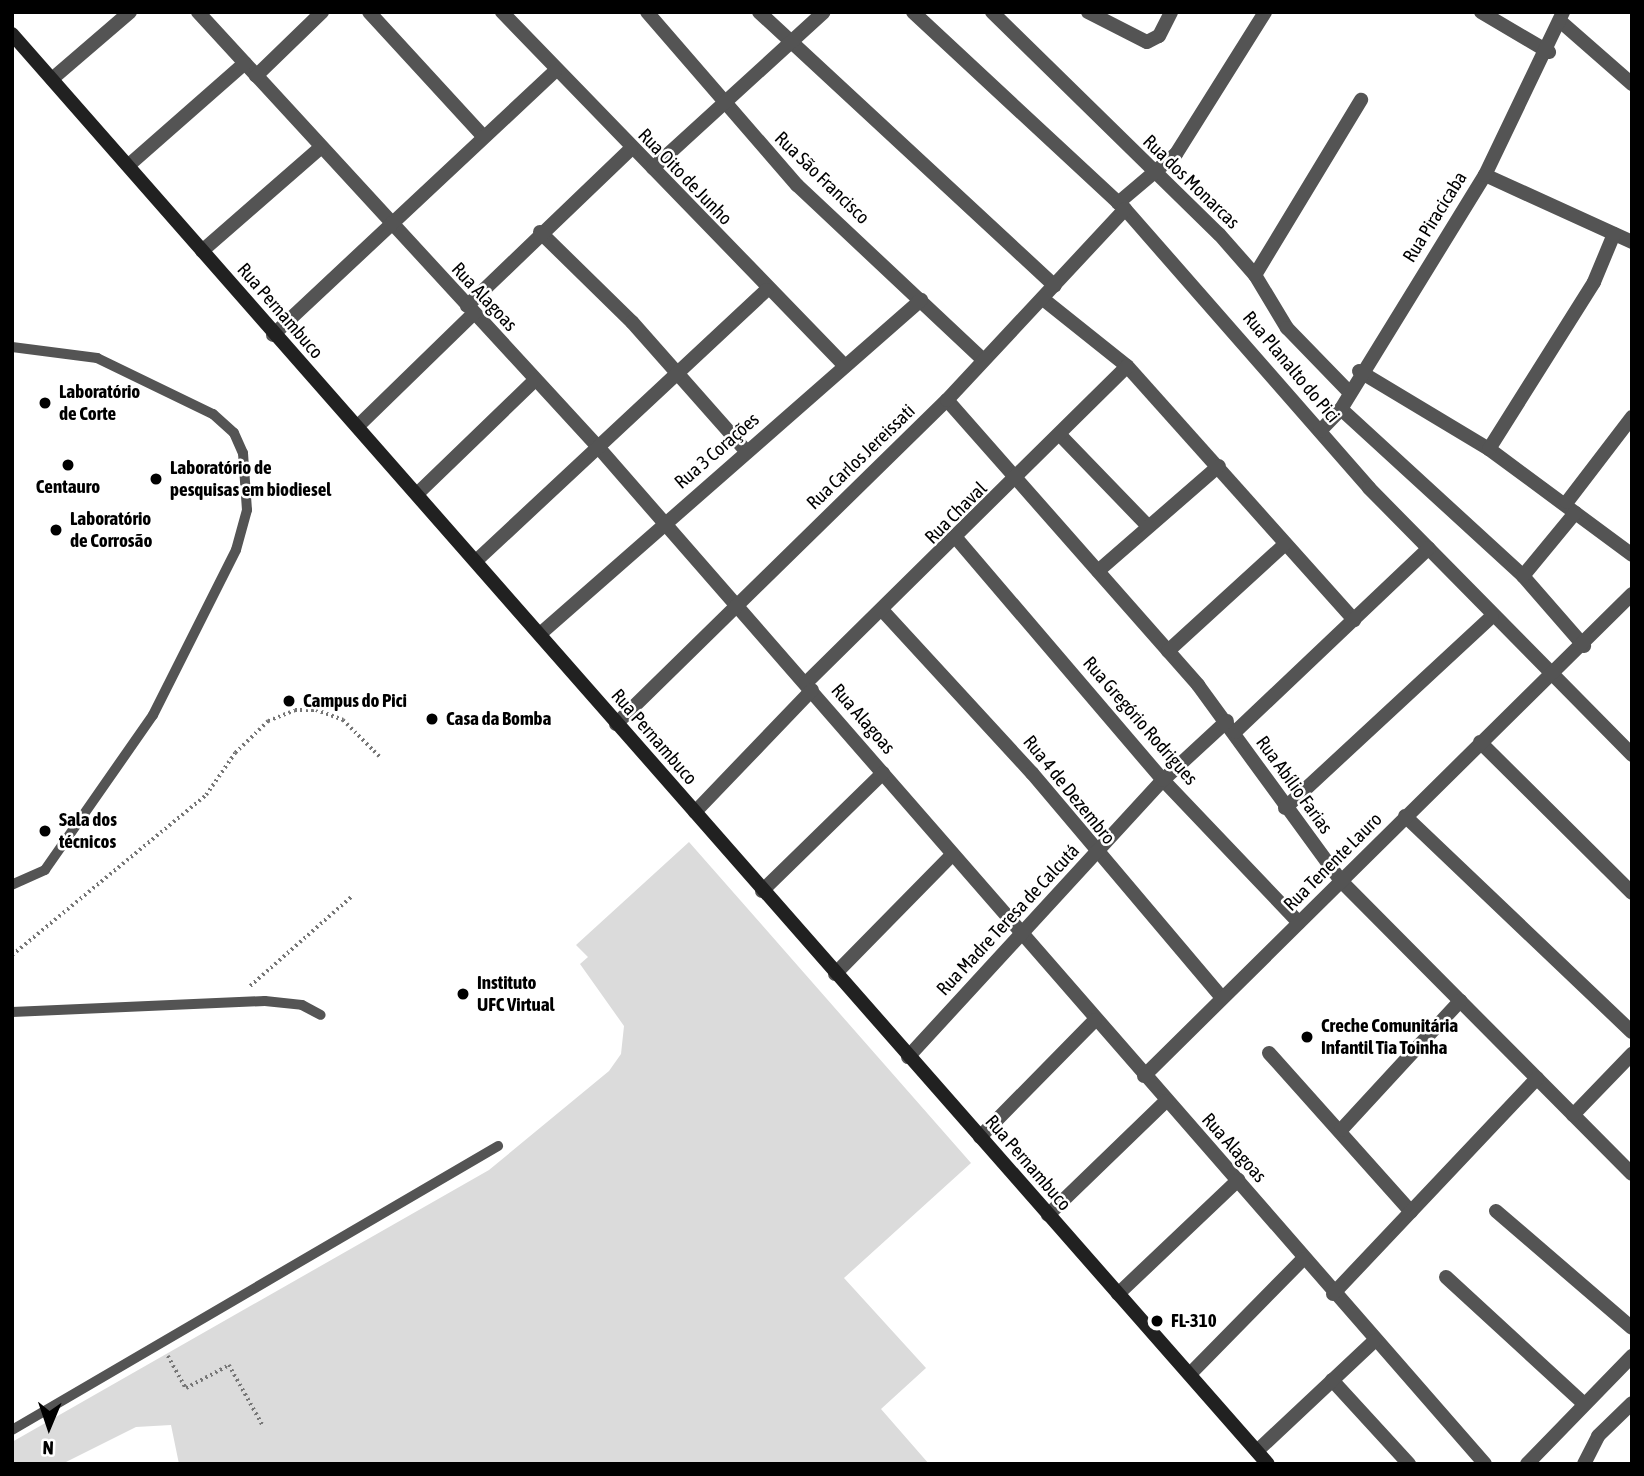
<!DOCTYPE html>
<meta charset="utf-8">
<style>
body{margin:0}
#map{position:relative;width:1644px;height:1476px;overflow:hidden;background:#fff;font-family:"Asap Condensed",sans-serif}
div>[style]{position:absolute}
.green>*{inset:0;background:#dbdbdb}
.path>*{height:3.5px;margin-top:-1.75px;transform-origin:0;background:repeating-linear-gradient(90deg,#767676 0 2px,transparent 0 5.5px)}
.lane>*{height:10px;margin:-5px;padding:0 5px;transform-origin:5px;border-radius:5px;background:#545454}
.street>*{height:14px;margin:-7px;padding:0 7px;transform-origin:7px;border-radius:7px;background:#545454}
.secondary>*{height:14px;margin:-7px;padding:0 7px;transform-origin:7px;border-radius:7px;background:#212121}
.dots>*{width:19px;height:19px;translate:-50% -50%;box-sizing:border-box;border:4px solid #fff;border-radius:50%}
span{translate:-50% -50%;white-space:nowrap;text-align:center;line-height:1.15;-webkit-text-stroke:5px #fff;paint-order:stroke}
.street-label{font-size:19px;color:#000}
.poi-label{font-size:19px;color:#000;font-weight:700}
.left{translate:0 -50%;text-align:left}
.frame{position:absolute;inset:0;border:14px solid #000;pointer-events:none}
.north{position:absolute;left:14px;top:1392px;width:70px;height:70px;-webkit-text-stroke:5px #fff;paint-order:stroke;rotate:182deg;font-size:19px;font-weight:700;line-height:28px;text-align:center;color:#000}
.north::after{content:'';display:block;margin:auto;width:24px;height:32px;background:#000;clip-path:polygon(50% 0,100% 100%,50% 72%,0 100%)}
</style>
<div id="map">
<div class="green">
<i style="clip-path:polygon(689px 842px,971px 1163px,844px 1278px,926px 1368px,881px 1409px,929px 1464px,179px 1464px,171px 1425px,136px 1427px,62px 1464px,12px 1464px,12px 1442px,489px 1170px,609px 1071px,621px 1054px,624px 1026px,580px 964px,588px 957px,576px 945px)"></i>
</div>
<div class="path">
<i style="left:12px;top:955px;width:251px;rotate:-39.5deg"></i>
<i style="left:206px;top:795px;width:51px;rotate:-55.4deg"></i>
<i style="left:235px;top:753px;width:46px;rotate:-44.1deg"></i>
<i style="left:268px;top:721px;width:29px;rotate:-22deg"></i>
<i style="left:295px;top:710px;width:21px"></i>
<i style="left:316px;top:710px;width:29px;rotate:20deg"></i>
<i style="left:343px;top:720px;width:52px;rotate:45deg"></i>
<i style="left:250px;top:986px;width:135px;rotate:-41.4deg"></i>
<i style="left:168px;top:1356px;width:37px;rotate:61deg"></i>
<i style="left:186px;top:1388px;width:49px;rotate:-28.1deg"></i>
<i style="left:229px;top:1365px;width:68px;rotate:60.8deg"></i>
</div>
<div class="lane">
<i style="left:12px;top:347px;width:86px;rotate:7.4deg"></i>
<i style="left:97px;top:358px;width:129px;rotate:25.8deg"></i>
<i style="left:213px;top:414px;width:28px;rotate:42deg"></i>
<i style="left:234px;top:433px;width:22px;rotate:66deg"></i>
<i style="left:243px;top:453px;width:57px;rotate:86deg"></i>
<i style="left:247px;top:510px;width:41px;rotate:105.4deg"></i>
<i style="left:236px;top:550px;width:185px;rotate:116.7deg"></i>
<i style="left:153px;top:715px;width:189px;rotate:124.9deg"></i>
<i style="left:45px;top:870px;width:36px;rotate:156deg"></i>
<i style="left:12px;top:1012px;width:253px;rotate:-2.5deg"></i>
<i style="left:265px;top:1001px;width:37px;rotate:6deg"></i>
<i style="left:302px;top:1005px;width:21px;rotate:28deg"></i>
<i style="left:12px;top:1430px;width:563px;rotate:-30.3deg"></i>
</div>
<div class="street">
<i style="left:198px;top:12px;width:592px;rotate:47.39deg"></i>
<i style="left:599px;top:448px;width:1348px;rotate:48.91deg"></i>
<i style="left:369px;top:12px;width:168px;rotate:47.4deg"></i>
<i style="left:502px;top:12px;width:493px;rotate:45.9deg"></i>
<i style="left:647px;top:12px;width:229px;rotate:49.1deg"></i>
<i style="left:797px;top:185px;width:254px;rotate:43.2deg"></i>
<i style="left:759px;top:12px;width:403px;rotate:42.8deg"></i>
<i style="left:913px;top:12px;width:289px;rotate:42.9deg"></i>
<i style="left:1125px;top:209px;width:371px;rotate:48.8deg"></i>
<i style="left:1369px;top:488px;width:375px;rotate:45.4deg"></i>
<i style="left:992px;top:12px;width:318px;rotate:44.4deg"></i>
<i style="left:1219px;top:234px;width:55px;rotate:48.7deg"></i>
<i style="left:1255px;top:275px;width:62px;rotate:58.9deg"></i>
<i style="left:1287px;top:328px;width:88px;rotate:45.9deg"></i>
<i style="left:1088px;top:12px;width:66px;rotate:27deg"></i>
<i style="left:1147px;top:42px;width:13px;rotate:-27deg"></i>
<i style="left:1159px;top:36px;width:27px;rotate:-63deg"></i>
<i style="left:1481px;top:12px;width:79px;rotate:30.5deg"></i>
<i style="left:1560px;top:21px;width:96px;rotate:41.2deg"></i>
<i style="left:256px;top:76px;width:92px;rotate:-44.1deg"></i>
<i style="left:52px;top:79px;width:103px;rotate:-40.7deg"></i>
<i style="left:130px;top:164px;width:153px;rotate:-41.3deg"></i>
<i style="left:653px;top:168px;width:231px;rotate:-42.4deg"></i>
<i style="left:1485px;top:175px;width:162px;rotate:24.5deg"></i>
<i style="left:1118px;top:203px;width:76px;rotate:-40.2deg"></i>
<i style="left:1176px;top:154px;width:168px;rotate:-57.9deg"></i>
<i style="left:540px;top:232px;width:129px;rotate:44.4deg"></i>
<i style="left:632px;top:322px;width:172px;rotate:48.5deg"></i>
<i style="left:202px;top:251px;width:155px;rotate:-41.1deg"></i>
<i style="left:1255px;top:275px;width:205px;rotate:-58.8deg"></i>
<i style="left:1043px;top:299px;width:107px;rotate:38.6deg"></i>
<i style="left:1127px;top:366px;width:341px;rotate:48.2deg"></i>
<i style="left:467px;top:306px;width:227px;rotate:-43.8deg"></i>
<i style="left:273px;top:335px;width:386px;rotate:-43.1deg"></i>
<i style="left:1359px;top:371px;width:152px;rotate:31deg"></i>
<i style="left:1489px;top:449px;width:178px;rotate:36.5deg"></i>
<i style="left:947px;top:400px;width:380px;rotate:48.6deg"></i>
<i style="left:1198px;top:685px;width:241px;rotate:53.9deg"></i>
<i style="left:1340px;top:880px;width:414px;rotate:45.2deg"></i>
<i style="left:1341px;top:409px;width:247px;rotate:42.5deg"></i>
<i style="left:1523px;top:576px;width:93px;rotate:48.9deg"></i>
<i style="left:358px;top:426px;width:162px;rotate:-44.2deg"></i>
<i style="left:1320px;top:431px;width:30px;rotate:-46deg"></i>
<i style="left:1341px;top:409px;width:275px;rotate:-58.4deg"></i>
<i style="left:1485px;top:175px;width:181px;rotate:-64.4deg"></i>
<i style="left:1060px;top:435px;width:127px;rotate:46deg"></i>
<i style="left:1489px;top:449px;width:197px;rotate:-57.8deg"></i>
<i style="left:1594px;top:282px;width:52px;rotate:-67.4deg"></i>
<i style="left:417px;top:494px;width:163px;rotate:-44deg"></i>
<i style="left:1567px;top:502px;width:107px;rotate:-52.6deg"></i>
<i style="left:957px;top:539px;width:317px;rotate:49.5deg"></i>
<i style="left:1163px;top:780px;width:197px;rotate:46.4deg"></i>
<i style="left:477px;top:560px;width:396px;rotate:-43deg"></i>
<i style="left:1098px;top:571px;width:160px;rotate:-41deg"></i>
<i style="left:1523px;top:576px;width:82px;rotate:-50.5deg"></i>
<i style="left:882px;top:610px;width:222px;rotate:47.4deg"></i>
<i style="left:1032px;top:773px;width:294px;rotate:49.8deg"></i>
<i style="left:540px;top:634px;width:507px;rotate:-41.24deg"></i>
<i style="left:1168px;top:651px;width:157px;rotate:-42.4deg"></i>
<i style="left:806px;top:683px;width:451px;rotate:-44.6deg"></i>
<i style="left:616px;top:724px;width:463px;rotate:-44.4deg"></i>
<i style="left:947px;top:400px;width:261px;rotate:-47deg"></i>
<i style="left:1235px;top:732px;width:267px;rotate:-43.5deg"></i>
<i style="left:1480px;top:742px;width:214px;rotate:44.8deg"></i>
<i style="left:1285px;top:808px;width:282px;rotate:-42.8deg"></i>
<i style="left:695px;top:812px;width:169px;rotate:-46.2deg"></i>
<i style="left:1405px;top:816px;width:313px;rotate:43.6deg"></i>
<i style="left:762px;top:891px;width:169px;rotate:-44.3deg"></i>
<i style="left:835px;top:974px;width:168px;rotate:-45.5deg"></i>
<i style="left:1269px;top:1053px;width:213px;rotate:48.2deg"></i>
<i style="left:908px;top:1057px;width:377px;rotate:-47.4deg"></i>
<i style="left:1163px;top:780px;width:87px;rotate:-42.7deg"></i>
<i style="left:1144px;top:1076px;width:686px;rotate:-44.65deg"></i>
<i style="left:1573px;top:1115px;width:85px;rotate:-46deg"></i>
<i style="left:1341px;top:1130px;width:176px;rotate:-47.3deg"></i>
<i style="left:980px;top:1137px;width:164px;rotate:-45.5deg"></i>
<i style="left:1496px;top:1211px;width:179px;rotate:40.7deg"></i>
<i style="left:1048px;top:1215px;width:164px;rotate:-44deg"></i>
<i style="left:1446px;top:1277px;width:186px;rotate:42.6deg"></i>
<i style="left:1118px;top:1294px;width:166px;rotate:-43.5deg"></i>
<i style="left:1333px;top:1294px;width:297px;rotate:-46.6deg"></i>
<i style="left:1191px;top:1373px;width:160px;rotate:-45.5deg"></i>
<i style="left:1332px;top:1380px;width:114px;rotate:47.5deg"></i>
<i style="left:1257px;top:1451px;width:161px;rotate:-43.2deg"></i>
<i style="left:1527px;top:1464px;width:151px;rotate:-45.8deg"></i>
<i style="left:1584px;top:1464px;width:31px;rotate:-63deg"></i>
<i style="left:1598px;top:1436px;width:47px;rotate:-44.1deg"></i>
</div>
<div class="secondary">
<i style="left:12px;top:34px;width:1903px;rotate:48.71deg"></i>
</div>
<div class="dots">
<i style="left:45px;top:403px;background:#000"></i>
<i style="left:68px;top:465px;background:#000"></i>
<i style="left:156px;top:479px;background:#000"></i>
<i style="left:56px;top:530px;background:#000"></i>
<i style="left:289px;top:701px;background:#000"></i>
<i style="left:432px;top:719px;background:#000"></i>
<i style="left:45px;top:831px;background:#000"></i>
<i style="left:463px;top:994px;background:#000"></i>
<i style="left:1307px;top:1037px;background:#000"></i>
<i style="left:1157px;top:1321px;background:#000"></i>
</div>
<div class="street-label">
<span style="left:685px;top:177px;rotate:46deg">Rua Oito de Junho</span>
<span style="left:822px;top:178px;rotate:44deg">Rua São Francisco</span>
<span style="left:1191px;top:182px;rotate:44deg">Rua dos Monarcas</span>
<span style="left:1435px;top:217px;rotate:-58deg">Rua Piracicaba</span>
<span style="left:484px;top:297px;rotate:47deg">Rua Alagoas</span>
<span style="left:280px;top:311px;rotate:49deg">Rua Pernambuco</span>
<span style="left:1291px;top:367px;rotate:50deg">Rua Planalto do Pici</span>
<span style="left:717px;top:451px;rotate:-41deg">Rua 3 Corações</span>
<span style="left:861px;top:457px;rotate:-44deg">Rua Carlos Jereissati</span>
<span style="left:956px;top:513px;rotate:-45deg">Rua Chaval</span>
<span style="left:863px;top:719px;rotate:49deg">Rua Alagoas</span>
<span style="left:1140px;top:721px;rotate:49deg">Rua Gregório Rodrigues</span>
<span style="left:654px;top:737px;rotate:49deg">Rua Pernambuco</span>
<span style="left:1294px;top:785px;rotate:54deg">Rua Abílio Farias</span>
<span style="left:1069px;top:790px;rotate:51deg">Rua 4 de Dezembro</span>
<span style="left:1333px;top:862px;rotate:-45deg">Rua Tenente Lauro</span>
<span style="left:1008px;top:920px;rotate:-47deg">Rua Madre Teresa de Calcutá</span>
<span style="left:1234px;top:1148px;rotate:48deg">Rua Alagoas</span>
<span style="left:1028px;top:1163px;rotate:49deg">Rua Pernambuco</span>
</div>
<div class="poi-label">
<span class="left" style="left:59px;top:403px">Laboratório<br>de Corte</span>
<span class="left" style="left:170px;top:479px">Laboratório de<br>pesquisas em biodiesel</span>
<span style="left:68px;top:487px">Centauro</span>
<span class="left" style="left:70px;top:530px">Laboratório<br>de Corrosão</span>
<span class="left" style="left:303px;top:701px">Campus do Pici</span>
<span class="left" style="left:446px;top:719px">Casa da Bomba</span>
<span class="left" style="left:59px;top:831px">Sala dos<br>técnicos</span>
<span class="left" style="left:477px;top:994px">Instituto<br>UFC Virtual</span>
<span class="left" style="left:1321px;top:1037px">Creche Comunitária<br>Infantil Tia Toinha</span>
<span class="left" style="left:1171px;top:1321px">FL-310</span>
</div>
<div class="frame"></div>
<div class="north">N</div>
</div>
